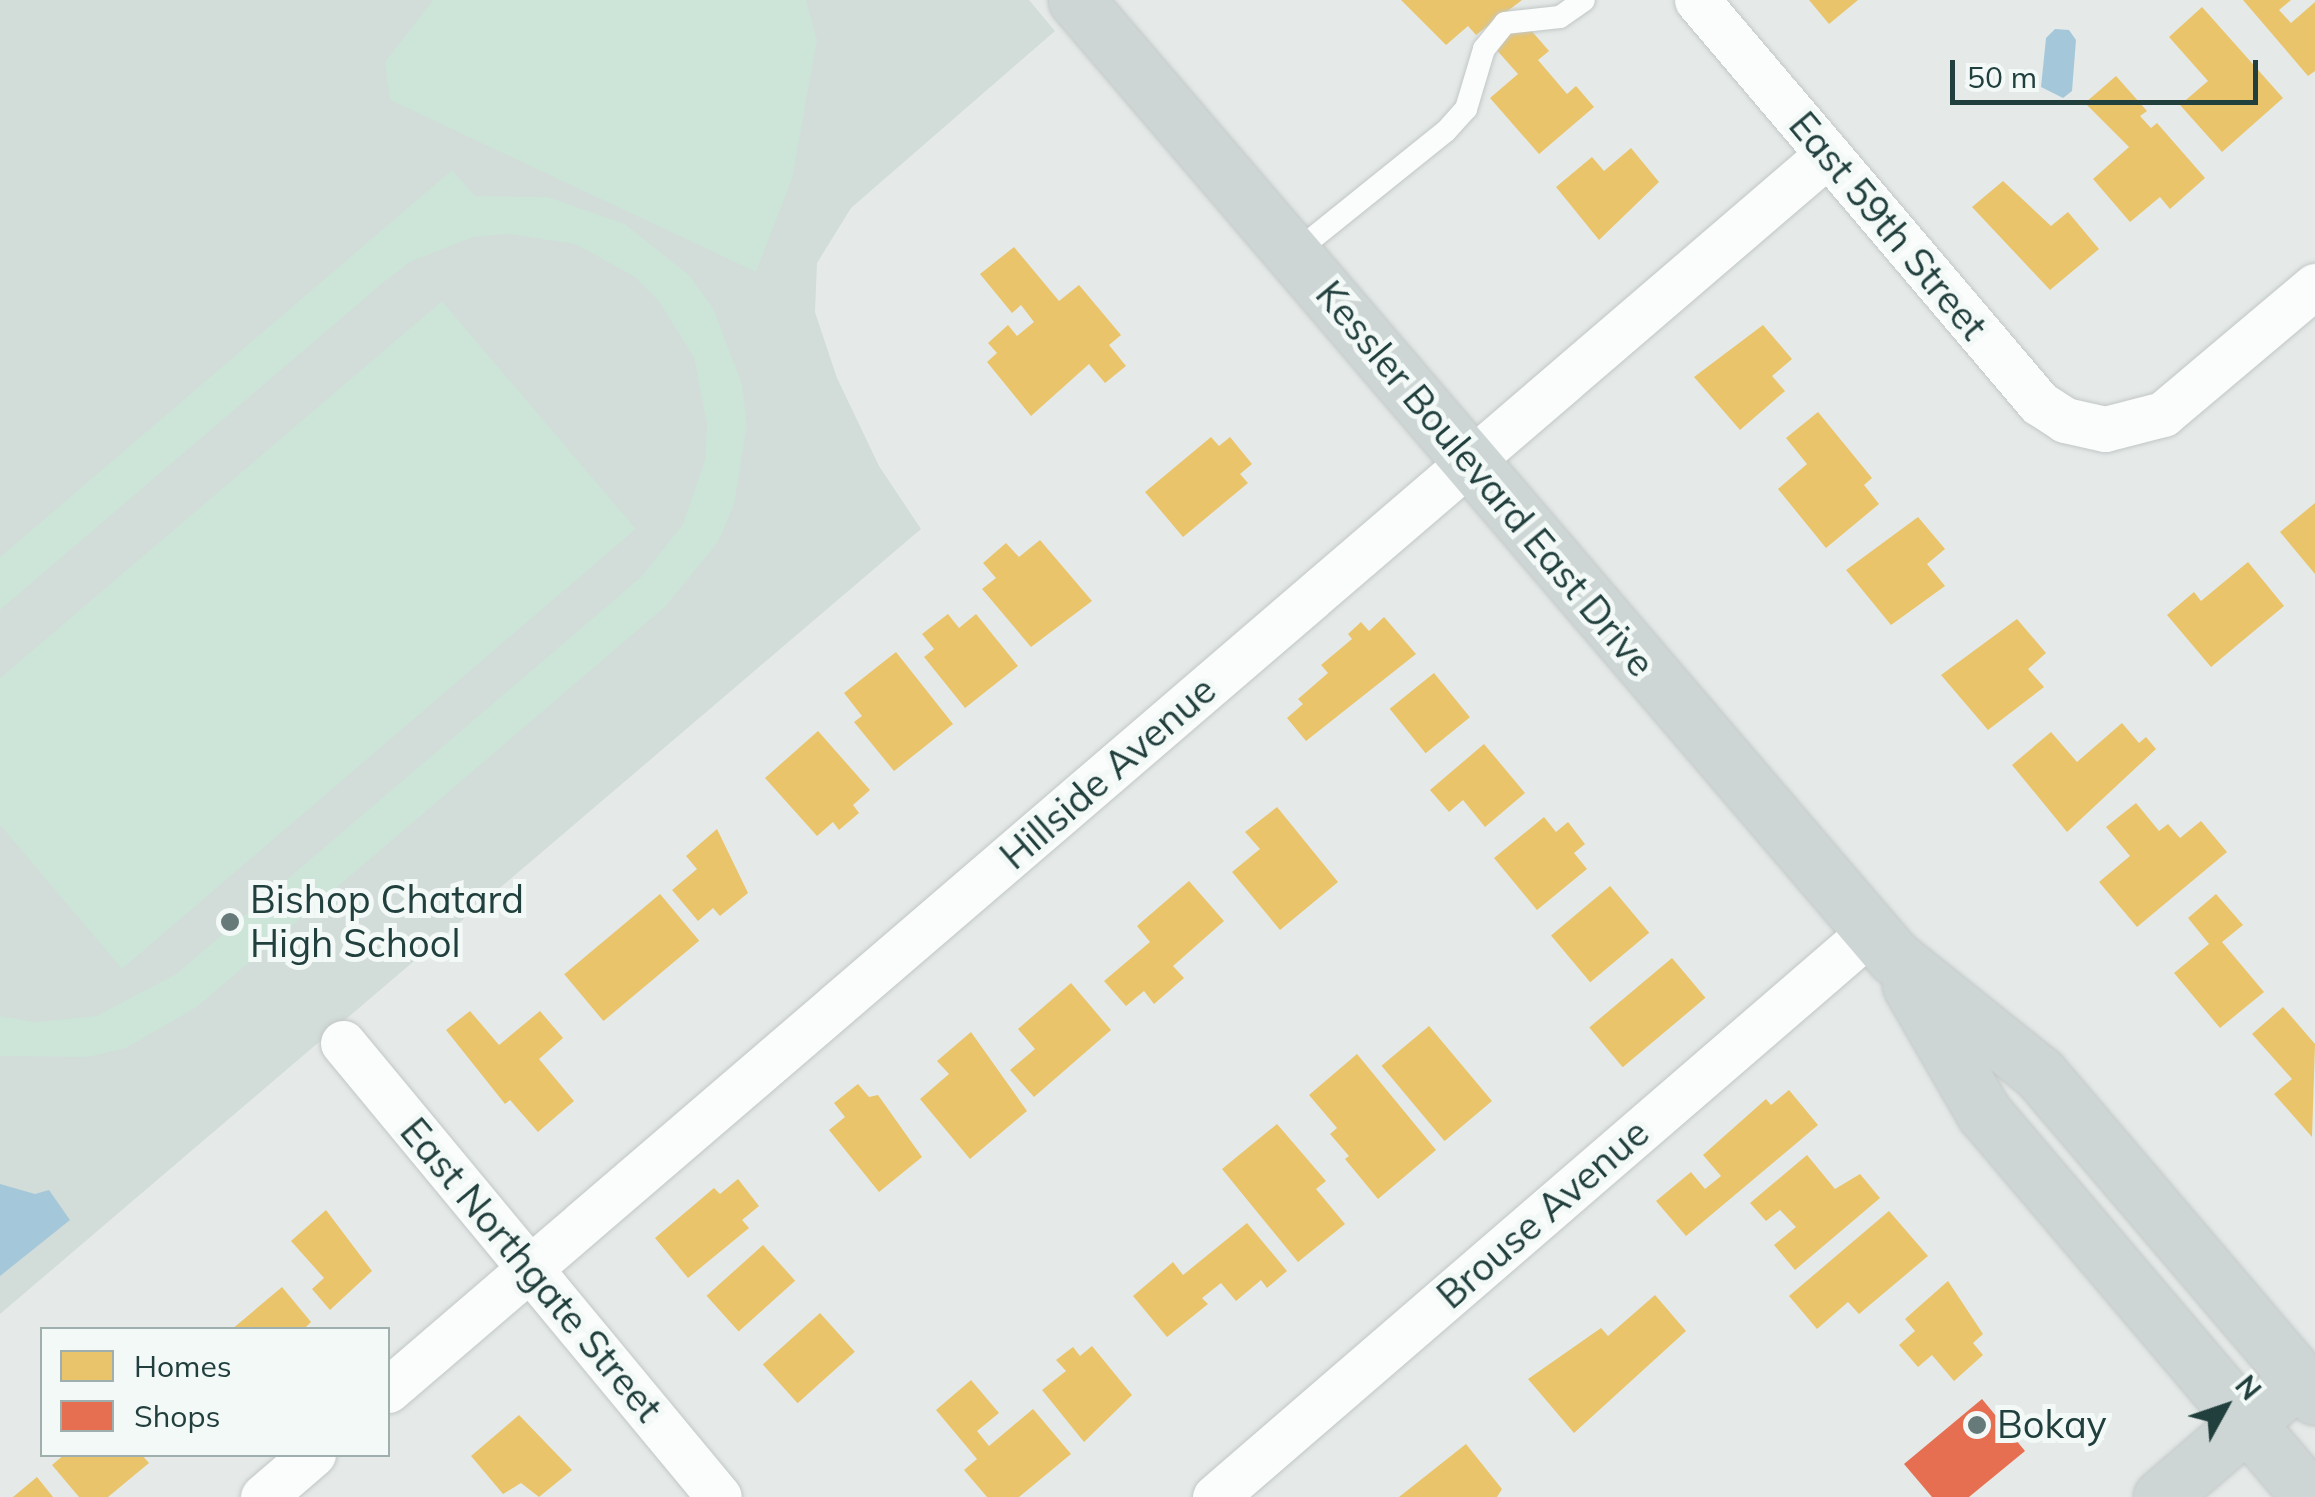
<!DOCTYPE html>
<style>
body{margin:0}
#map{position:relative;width:2315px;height:1497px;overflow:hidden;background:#e5eae9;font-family:Mulish,sans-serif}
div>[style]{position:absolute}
.built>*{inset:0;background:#d2dcd9}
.green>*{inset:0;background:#cde4d8}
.water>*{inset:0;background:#a4c8da}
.homes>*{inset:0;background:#e9c46a;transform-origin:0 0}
.shops>*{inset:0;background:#e76f51}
.roads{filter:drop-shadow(0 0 2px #c2c7c6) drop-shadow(0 0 2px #c2c7c6)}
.service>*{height:22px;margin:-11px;padding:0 11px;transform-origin:11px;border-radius:11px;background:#fbfcfc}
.minor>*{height:45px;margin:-22.5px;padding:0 22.5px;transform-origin:22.5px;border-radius:22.5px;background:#fbfcfc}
.primary>*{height:55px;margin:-27.5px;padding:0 27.5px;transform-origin:27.5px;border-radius:27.5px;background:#cdd6d5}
.dots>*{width:28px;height:28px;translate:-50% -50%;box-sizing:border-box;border:5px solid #f3f9f7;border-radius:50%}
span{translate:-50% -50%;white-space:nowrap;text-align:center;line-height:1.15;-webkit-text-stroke:10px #f3f9f7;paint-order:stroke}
.street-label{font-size:38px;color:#213f3d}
.poi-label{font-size:38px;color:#213f3d}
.left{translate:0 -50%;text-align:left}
.legend{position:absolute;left:40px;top:1327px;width:350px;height:130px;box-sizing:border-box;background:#f3f9f7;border:2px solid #9fafad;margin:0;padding:12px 18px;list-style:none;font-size:30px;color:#213f3d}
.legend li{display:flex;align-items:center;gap:20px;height:50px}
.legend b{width:50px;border:2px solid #9fafad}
.north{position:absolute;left:2175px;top:1357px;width:100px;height:100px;-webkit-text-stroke:8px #f3f9f7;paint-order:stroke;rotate:50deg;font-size:28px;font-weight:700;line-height:40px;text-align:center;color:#213f3d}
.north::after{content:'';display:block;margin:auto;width:35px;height:45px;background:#213f3d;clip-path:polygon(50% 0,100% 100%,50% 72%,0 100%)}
.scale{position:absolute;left:1950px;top:60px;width:308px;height:45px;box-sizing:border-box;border:5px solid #213f3d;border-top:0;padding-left:12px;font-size:30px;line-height:35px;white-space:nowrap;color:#213f3d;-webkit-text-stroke:8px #f3f9f7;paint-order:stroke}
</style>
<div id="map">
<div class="built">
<i style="clip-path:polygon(0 0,1029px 0,1055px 31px,851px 208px,817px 263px,815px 312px,837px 378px,879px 466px,921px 529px,0 1314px)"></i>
</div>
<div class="green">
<i style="clip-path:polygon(433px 0,806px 0,817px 40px,792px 179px,756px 272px,390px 100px,385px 62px)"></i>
<i style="clip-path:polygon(452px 170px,475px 196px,548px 197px,625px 224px,689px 275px,713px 308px,742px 384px,747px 425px,734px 505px,718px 542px,666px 606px,197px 1007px,126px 1048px,88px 1057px,0 1056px,0 1016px,35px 1022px,96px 1016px,176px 974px,641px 577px,683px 524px,705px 460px,707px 424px,694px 358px,658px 300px,635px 277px,575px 244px,508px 234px,473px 237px,410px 262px,384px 282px,0 610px,0 557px)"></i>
<i style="clip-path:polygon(442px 301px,636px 529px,122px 969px,0 825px,0 678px)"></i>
</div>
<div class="water">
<i style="clip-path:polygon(2055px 29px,2069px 30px,2076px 40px,2072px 91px,2063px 98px,2041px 87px,2046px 38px)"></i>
<i style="clip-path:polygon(0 1184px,35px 1194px,49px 1190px,70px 1220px,0 1276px)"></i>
</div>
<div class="homes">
<i style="clip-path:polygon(1401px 0,1522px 0,1476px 35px,1468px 26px,1446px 45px)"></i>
<i style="clip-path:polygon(1809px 0,1858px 0,1829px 24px)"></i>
<i style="clip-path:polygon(2243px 0,2291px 0,2279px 10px,2291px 23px,2315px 2px,2315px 71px,2308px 76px)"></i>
<i style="clip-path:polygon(2202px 7px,2283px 98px,2222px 152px,2180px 105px,2208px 81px,2169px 37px)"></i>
<i style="clip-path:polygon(1523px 21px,1549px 51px,1538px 60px,1567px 94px,1576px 86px,1594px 107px,1539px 154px,1490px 98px,1518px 74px,1494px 47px)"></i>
<i style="clip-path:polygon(2116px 76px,2147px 111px,2140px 116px,2151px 128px,2157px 123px,2205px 178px,2170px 209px,2160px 197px,2130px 222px,2093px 179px,2129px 147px,2085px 103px)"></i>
<i style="clip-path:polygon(1631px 148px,1659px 182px,1599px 240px,1556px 187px,1592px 157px,1604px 171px)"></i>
<i style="clip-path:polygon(2003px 181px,2051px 226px,2068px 212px,2099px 249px,2050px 290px,1972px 207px)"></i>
<i style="clip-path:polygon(1014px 247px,1059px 301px,1079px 285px,1121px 335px,1109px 345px,1126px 366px,1105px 383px,1089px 364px,1031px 416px,987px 362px,997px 353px,988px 343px,1008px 325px,1017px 336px,1034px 322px,1021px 305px,1012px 313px,980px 274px)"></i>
<i style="clip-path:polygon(1763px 325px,1792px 359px,1772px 376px,1785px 391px,1740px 430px,1694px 377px)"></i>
<i style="clip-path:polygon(1818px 412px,1872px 478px,1864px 485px,1879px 504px,1826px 548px,1778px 489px,1807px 464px,1786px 438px)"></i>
<i style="clip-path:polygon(1211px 437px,1219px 446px,1230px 437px,1252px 464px,1240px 474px,1248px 483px,1183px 537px,1145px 492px)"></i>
<i style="clip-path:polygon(2315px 503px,2315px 574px,2280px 532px)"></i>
<i style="clip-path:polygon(1918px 517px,1945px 549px,1927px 564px,1945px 586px,1891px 625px,1846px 570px)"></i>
<i style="clip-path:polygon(1040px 540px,1092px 601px,1031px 647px,982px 589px,996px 578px,983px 563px,1006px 543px,1019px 557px)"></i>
<i style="clip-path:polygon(2248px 562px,2284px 606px,2211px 667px,2167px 615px,2194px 592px,2201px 601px)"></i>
<i style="clip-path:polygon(948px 614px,959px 628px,976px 614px,1018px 666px,965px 708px,924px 657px,934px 649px,922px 634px)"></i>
<i style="clip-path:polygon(1384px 617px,1416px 654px,1306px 741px,1287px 718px,1303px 704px,1298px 699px,1328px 673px,1321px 665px,1352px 639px,1348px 634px,1361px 622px,1369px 631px)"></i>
<i style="clip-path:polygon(2017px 619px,2046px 653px,2028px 669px,2044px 687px,1988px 730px,1941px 675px)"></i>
<i style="clip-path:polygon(896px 652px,953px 724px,894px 771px,854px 722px,862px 716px,844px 693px)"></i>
<i style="left:1434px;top:673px;width:57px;height:57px;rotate:51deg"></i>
<i style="clip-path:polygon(2122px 723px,2139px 743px,2146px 737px,2156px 749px,2067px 832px,2012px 765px,2051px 732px,2077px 762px)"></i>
<i style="clip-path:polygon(818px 731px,870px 790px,853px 805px,859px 813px,839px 830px,833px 822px,817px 836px,765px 778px)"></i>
<i style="clip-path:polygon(1484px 744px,1525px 793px,1485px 827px,1463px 800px,1449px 812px,1430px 790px)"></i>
<i style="clip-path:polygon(2136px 803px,2159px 831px,2168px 824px,2180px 838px,2201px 821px,2227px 852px,2137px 927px,2099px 882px,2130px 856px,2106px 827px)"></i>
<i style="clip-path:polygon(1277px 807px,1338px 882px,1280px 930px,1232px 872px,1260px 849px,1245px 832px)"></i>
<i style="clip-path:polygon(1544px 817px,1556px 832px,1568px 822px,1585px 844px,1574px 853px,1587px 869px,1537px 910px,1494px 858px)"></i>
<i style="clip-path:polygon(717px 829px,748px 893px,720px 916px,713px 908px,698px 921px,672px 890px,697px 869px,686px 856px)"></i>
<i style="clip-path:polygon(1189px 881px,1224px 921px,1173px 966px,1184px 978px,1154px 1004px,1144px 991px,1126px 1006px,1104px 981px,1150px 942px,1137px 926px)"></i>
<i style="left:1610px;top:886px;width:61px;height:77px;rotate:50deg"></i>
<i style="left:660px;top:894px;width:61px;height:125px;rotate:50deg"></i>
<i style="clip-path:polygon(2216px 894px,2243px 925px,2222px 942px,2264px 992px,2220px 1028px,2174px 973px,2209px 944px,2188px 918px)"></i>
<i style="left:1672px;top:958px;width:52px;height:108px;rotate:50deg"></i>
<i style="clip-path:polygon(1071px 983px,1111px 1030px,1034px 1097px,1010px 1070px,1035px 1049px,1018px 1029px)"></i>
<i style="clip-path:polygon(2283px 1007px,2315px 1044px,2312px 1137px,2274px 1094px,2292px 1079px,2252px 1034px)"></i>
<i style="clip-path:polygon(470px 1011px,499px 1045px,540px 1011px,563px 1038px,539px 1059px,574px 1101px,538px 1132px,510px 1100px,505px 1104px,446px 1030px)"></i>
<i style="left:1429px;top:1026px;width:98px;height:62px;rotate:50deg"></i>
<i style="clip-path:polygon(971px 1032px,1027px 1111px,970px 1159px,920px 1099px,949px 1074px,937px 1061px)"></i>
<i style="clip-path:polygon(1357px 1054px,1436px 1150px,1378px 1199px,1345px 1159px,1349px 1156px,1330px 1134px,1337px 1128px,1309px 1095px)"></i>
<i style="clip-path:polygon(858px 1084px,869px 1097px,878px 1095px,922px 1157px,879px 1192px,829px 1130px,845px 1117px,834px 1103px)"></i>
<i style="clip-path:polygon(1789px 1090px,1818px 1125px,1686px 1236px,1656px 1201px,1691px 1172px,1705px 1189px,1721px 1176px,1703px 1155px,1766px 1099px,1771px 1105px)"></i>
<i style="clip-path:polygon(1277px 1124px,1326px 1181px,1316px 1189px,1345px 1224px,1298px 1262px,1222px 1169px)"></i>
<i style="clip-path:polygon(1807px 1155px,1835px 1189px,1860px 1174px,1880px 1198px,1795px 1270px,1774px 1245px,1796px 1227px,1780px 1210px,1766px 1221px,1750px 1203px)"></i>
<i style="clip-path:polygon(738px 1179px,759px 1206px,742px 1220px,749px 1228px,688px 1278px,655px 1238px,714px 1188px,720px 1194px)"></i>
<i style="clip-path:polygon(326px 1210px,372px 1271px,330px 1310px,312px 1289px,324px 1278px,291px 1241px)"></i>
<i style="clip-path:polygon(1889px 1211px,1928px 1256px,1859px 1314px,1848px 1302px,1817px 1329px,1789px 1296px)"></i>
<i style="clip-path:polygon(1247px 1223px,1287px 1271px,1267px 1288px,1261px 1280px,1236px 1301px,1221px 1283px,1202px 1298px,1208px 1304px,1167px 1337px,1133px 1296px,1173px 1262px,1183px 1275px)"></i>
<i style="left:763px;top:1245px;width:48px;height:76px;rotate:48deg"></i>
<i style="clip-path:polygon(1948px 1281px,1983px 1334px,1973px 1343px,1983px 1355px,1954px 1381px,1932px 1355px,1918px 1367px,1899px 1345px,1915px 1331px,1905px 1319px)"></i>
<i style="clip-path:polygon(282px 1287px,311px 1322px,303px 1330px,231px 1330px)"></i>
<i style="clip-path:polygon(1655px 1295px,1686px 1331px,1574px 1433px,1528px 1379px,1601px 1328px,1608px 1336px)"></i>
<i style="left:820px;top:1313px;width:52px;height:77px;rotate:48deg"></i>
<i style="clip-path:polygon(1092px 1346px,1132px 1395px,1084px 1442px,1042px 1390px,1066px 1371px,1056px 1360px,1073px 1347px,1080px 1356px)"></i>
<i style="clip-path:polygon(971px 1380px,999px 1413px,977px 1431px,989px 1446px,1033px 1409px,1071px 1454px,1019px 1497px,987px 1497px,964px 1470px,977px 1459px,936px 1410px)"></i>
<i style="clip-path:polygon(519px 1415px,572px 1470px,539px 1497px,521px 1483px,503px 1494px,471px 1456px)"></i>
<i style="clip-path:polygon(1466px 1444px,1502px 1489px,1497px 1497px,1399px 1497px)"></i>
<i style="clip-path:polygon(65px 1454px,141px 1454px,149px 1463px,108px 1497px,79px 1497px,52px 1465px)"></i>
<i style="clip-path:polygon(37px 1477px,53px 1497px,13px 1497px)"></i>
</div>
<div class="shops">
<i style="clip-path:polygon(1982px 1399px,2025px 1451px,1969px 1497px,1932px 1497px,1904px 1464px)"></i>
</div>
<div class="roads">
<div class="service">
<i style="left:1293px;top:254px;width:196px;rotate:-38.8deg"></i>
<i style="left:1446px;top:131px;width:30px;rotate:-48deg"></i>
<i style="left:1466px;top:109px;width:63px;rotate:-73.3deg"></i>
<i style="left:1484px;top:49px;width:33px;rotate:-51deg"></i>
<i style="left:1505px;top:23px;width:55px;rotate:-6.2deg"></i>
<i style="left:1560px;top:17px;width:29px;rotate:-35deg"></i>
</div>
<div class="minor">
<i style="left:1697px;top:0;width:529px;rotate:49.68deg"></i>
<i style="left:2039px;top:403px;width:31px;rotate:33deg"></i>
<i style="left:2065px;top:420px;width:41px;rotate:12.7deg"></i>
<i style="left:2105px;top:429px;width:60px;rotate:-14.5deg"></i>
<i style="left:2163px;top:414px;width:199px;rotate:-40.1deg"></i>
<i style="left:343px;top:1043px;width:589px;rotate:50.37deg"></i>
<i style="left:388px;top:1390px;width:1896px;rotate:-40.64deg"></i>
<i style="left:263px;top:1497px;width:66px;rotate:-40.7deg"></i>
<i style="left:1215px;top:1497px;width:866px;rotate:-40.79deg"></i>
</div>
<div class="primary">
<i style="left:1076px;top:0;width:1259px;rotate:49.48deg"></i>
<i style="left:1894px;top:957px;width:187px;rotate:38.7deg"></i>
<i style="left:2040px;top:1074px;width:424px;rotate:49.6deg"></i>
<i style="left:1910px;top:985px;width:148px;rotate:60deg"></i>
<i style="left:1984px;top:1113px;width:504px;rotate:49.67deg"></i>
<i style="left:2161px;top:1497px;width:152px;rotate:-40.7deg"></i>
</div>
</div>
<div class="dots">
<i style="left:230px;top:922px;background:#667b79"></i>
<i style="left:1977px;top:1425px;background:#667b79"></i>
</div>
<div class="street-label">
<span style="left:1888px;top:226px;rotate:50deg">East 59th Street</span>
<span style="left:1485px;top:479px;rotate:50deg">Kessler Boulevard East Drive</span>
<span style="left:1108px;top:773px;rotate:-41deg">Hillside Avenue</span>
<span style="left:1543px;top:1214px;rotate:-41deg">Brouse Avenue</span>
<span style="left:531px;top:1270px;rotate:50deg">East Northgate Street</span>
</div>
<div class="poi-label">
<span class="left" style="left:250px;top:922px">Bishop Chatard<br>High School</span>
<span class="left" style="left:1997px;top:1425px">Bokay</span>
</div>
<ul class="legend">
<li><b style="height:28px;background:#e9c46a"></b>Homes</li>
<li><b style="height:28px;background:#e76f51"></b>Shops</li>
</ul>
<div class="north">N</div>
<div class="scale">50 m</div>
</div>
